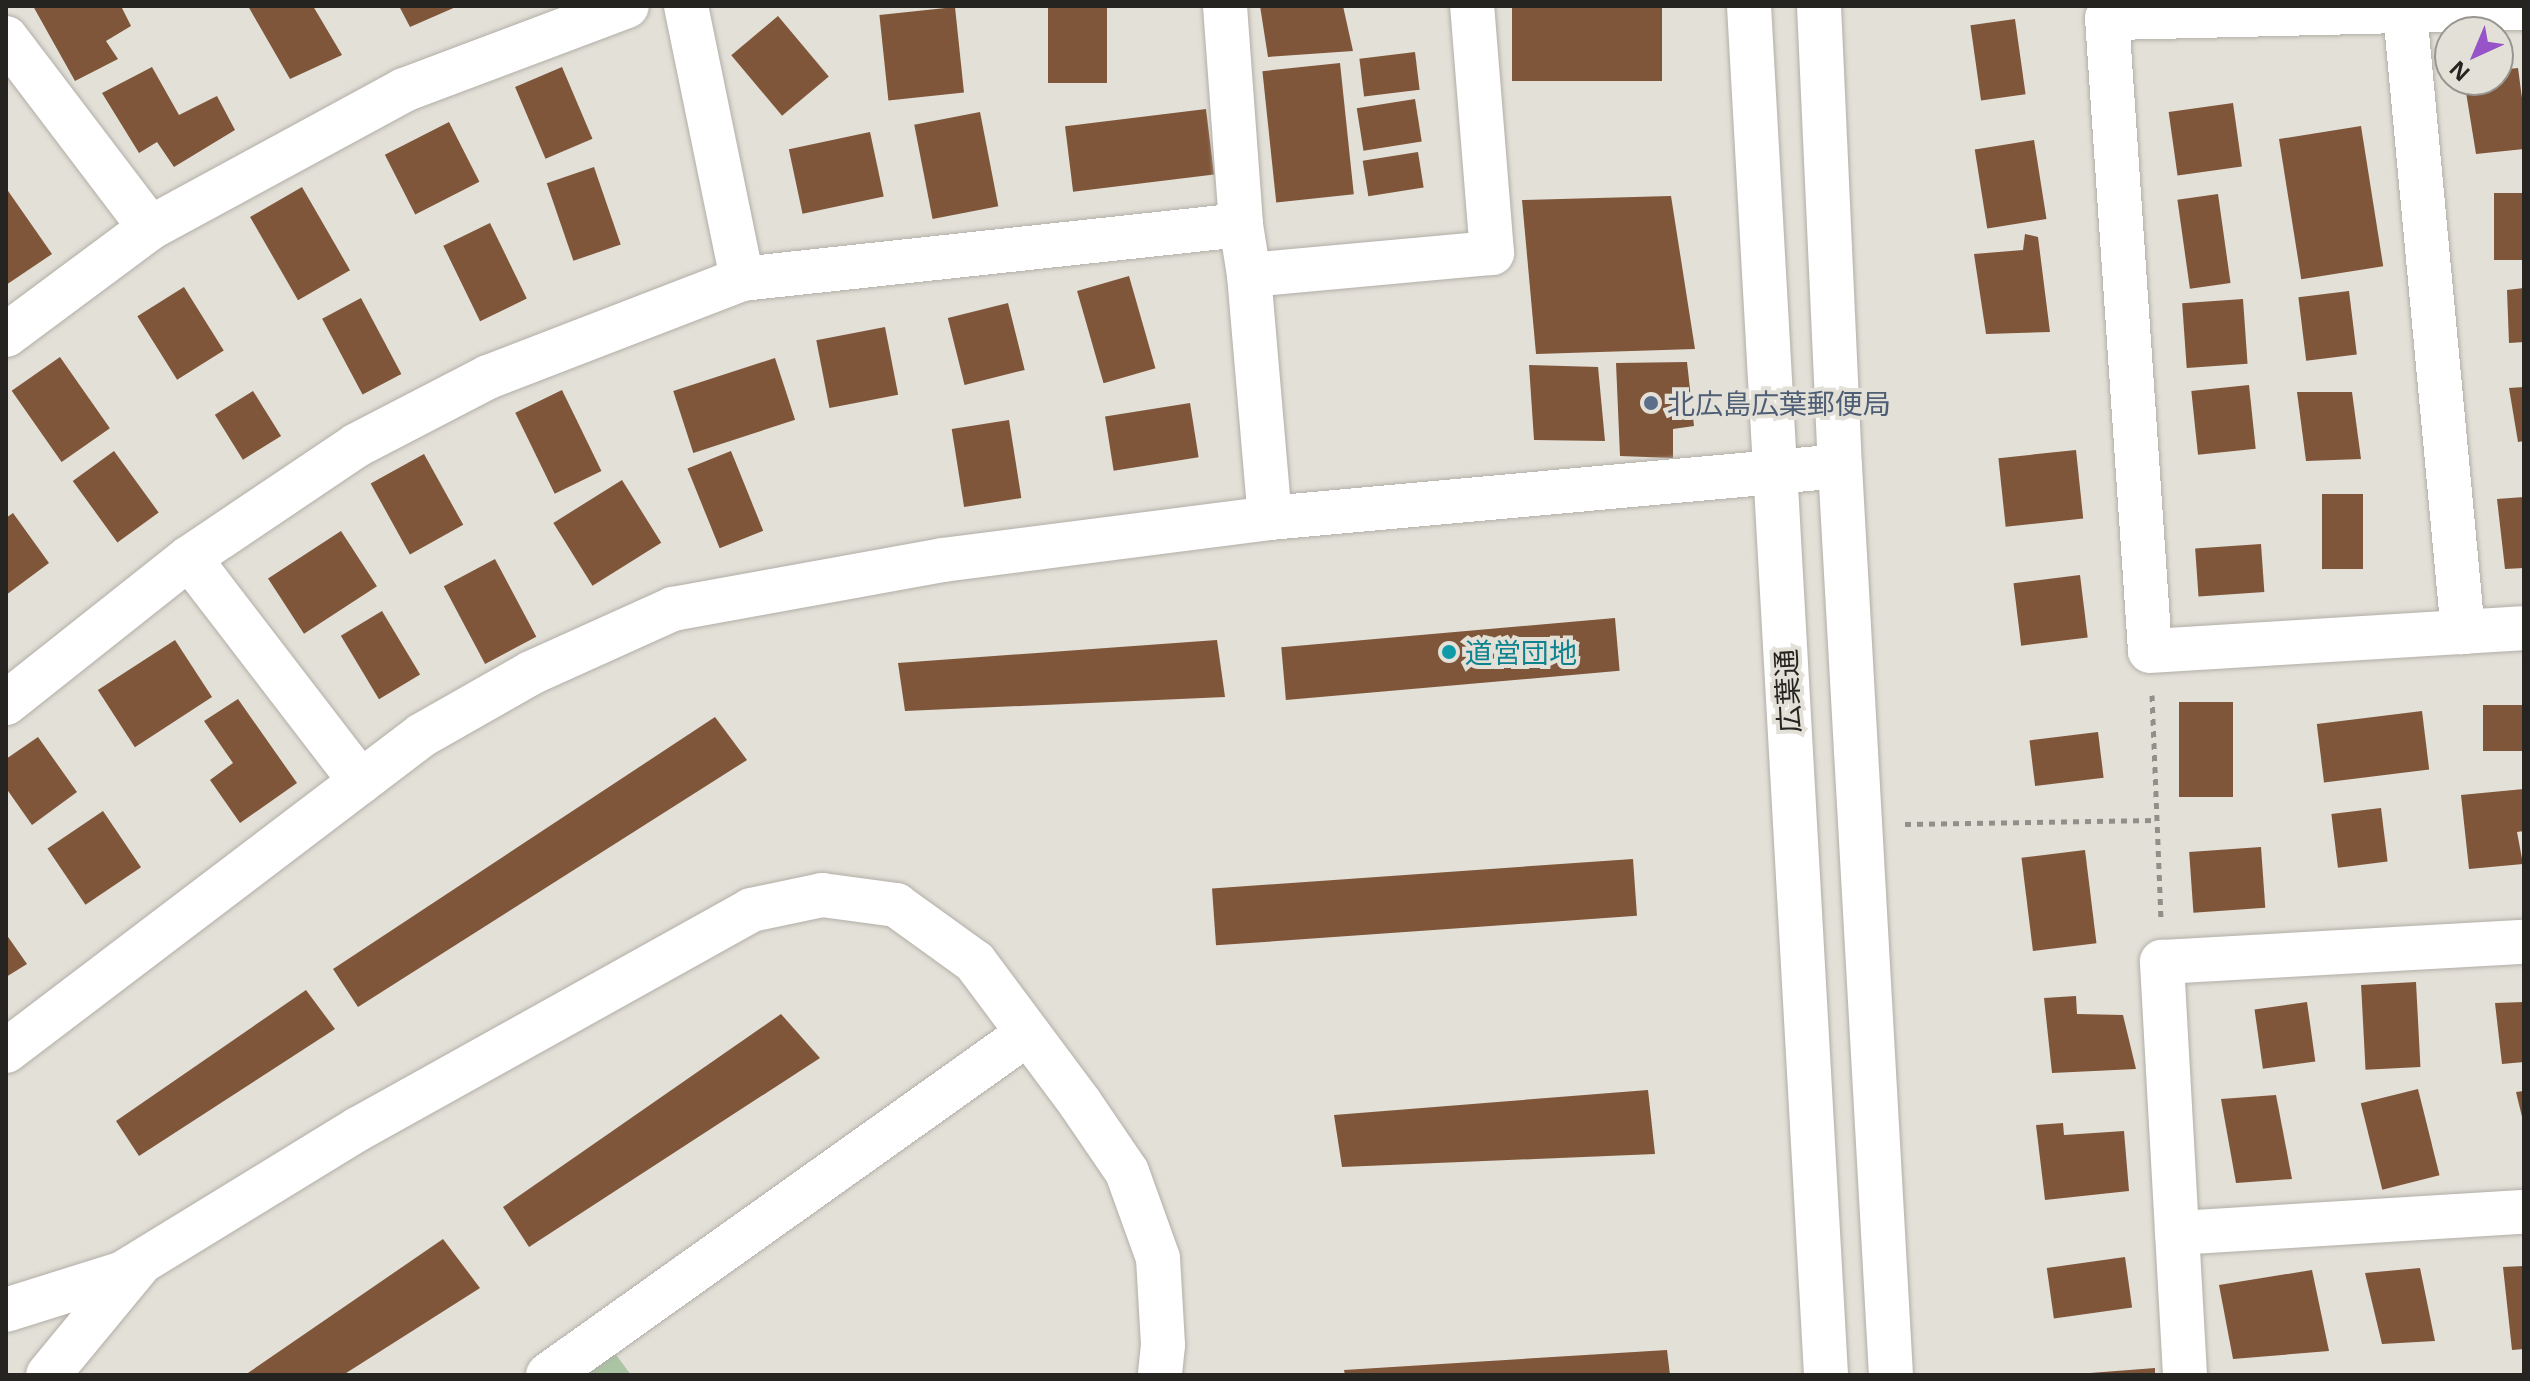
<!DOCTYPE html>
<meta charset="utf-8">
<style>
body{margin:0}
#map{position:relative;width:2530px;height:1381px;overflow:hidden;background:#e3e0d8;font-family:"Open Sans","Noto Sans JP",sans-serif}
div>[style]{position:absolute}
.green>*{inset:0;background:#abc5a4}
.building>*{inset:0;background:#7f563a;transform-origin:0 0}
.path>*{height:5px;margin-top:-2.5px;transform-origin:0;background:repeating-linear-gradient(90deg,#928f8a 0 6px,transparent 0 12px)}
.roads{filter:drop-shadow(0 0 2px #b2aea7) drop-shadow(0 0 2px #b2aea7)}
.minor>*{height:44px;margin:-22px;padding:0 22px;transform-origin:22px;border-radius:22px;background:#fff}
.dots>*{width:22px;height:22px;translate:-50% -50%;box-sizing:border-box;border:4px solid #e3e0d8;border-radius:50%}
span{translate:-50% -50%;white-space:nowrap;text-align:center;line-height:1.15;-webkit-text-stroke:8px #e3e0d8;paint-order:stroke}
.service-label{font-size:28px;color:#4e5e75}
.left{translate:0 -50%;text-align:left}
.culture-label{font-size:28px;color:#0d838f}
.street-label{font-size:28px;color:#252421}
.frame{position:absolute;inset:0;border:8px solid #252421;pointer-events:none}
.north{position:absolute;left:2434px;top:16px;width:80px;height:80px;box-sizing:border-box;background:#e3e0d8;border:2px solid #97958f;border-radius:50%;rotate:224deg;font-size:22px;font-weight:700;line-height:32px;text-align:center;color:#252421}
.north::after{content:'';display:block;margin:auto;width:28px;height:36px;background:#9753c8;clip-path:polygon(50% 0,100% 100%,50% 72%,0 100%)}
</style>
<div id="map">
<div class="green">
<i style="clip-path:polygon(602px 1336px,631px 1375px,550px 1375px)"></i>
</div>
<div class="building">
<i style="clip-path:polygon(33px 6px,121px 6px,131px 26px,106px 41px,118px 59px,75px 81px)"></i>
<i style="clip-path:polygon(248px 6px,313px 6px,342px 55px,290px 79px)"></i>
<i style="clip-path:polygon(399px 6px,458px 6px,410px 27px)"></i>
<i style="left:1048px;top:6px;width:59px;height:77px"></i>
<i style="clip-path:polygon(1260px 6px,1343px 6px,1353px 51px,1268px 57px)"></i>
<i style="left:1512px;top:6px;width:150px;height:75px"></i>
<i style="left:955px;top:7px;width:86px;height:76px;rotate:84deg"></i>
<i style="left:778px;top:16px;width:79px;height:61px;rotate:50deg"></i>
<i style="left:2015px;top:19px;width:76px;height:45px;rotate:82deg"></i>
<i style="left:1415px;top:52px;width:38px;height:56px;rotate:83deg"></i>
<i style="left:1340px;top:63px;width:132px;height:78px;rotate:84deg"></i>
<i style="clip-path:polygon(152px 67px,179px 115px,217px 96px,235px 130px,174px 167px,157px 142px,139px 153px,102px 93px)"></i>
<i style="left:562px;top:67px;width:78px;height:51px;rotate:67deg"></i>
<i style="clip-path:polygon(2518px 68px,2524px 113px,2524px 149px,2476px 154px,2464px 80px,2498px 80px,2498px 70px)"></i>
<i style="left:1415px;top:99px;width:43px;height:59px;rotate:81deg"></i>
<i style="left:2233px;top:103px;width:64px;height:65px;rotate:82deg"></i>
<i style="left:1206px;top:109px;width:66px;height:142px;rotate:83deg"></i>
<i style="left:980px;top:112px;width:96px;height:67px;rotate:79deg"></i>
<i style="left:449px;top:122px;width:67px;height:72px;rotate:63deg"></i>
<i style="left:2361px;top:126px;width:142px;height:83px;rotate:81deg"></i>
<i style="left:870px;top:132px;width:66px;height:83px;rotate:78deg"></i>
<i style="left:2034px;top:140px;width:80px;height:60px;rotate:81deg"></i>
<i style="left:1418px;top:152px;width:36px;height:56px;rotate:81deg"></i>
<i style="left:594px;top:167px;width:82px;height:50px;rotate:71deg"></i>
<i style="left:302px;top:187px;width:96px;height:60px;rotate:60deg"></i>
<i style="clip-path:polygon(6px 188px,52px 254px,6px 285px)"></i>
<i style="left:2494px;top:193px;width:30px;height:67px"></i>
<i style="left:2218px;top:194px;width:90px;height:41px;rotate:82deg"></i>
<i style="clip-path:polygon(1671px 196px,1695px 349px,1536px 354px,1522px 200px)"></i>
<i style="left:490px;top:223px;width:84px;height:52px;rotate:64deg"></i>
<i style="clip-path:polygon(2025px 234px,2038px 237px,2050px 332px,1986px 334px,1974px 254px,2023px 250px)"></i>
<i style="left:1129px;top:276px;width:96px;height:54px;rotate:74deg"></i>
<i style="left:184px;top:287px;width:75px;height:55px;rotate:58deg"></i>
<i style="clip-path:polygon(2524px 288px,2524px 342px,2509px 343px,2507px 290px)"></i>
<i style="left:2349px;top:291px;width:64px;height:51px;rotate:83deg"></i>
<i style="left:361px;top:298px;width:86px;height:44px;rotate:62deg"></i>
<i style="left:2243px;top:299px;width:65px;height:61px;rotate:86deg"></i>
<i style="left:1008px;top:303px;width:69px;height:62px;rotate:76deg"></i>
<i style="left:885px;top:327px;width:69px;height:70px;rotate:79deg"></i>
<i style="left:60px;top:357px;width:87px;height:59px;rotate:55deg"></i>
<i style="left:775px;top:358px;width:65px;height:107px;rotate:72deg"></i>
<i style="clip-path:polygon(1687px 362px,1694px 426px,1673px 429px,1673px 458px,1620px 456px,1616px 363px)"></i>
<i style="clip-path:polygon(1529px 365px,1598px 367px,1605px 441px,1534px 440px)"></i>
<i style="left:2249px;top:385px;width:64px;height:58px;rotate:84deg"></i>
<i style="clip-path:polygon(2524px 387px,2524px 441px,2518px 442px,2509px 388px)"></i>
<i style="left:562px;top:390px;width:90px;height:52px;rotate:64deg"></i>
<i style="left:253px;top:391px;width:53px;height:45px;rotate:58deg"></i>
<i style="clip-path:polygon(2297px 392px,2352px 392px,2361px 459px,2306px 461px)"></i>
<i style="left:1190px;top:403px;width:55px;height:86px;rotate:81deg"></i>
<i style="left:1009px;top:420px;width:79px;height:58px;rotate:81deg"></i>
<i style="left:2076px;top:450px;width:69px;height:78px;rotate:84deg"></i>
<i style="left:114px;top:451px;width:76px;height:51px;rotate:54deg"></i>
<i style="left:731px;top:451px;width:86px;height:47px;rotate:68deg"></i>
<i style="left:424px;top:454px;width:81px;height:61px;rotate:61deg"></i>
<i style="left:622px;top:480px;width:74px;height:81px;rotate:58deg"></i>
<i style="left:2322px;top:494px;width:41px;height:75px"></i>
<i style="clip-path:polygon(2524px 497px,2524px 568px,2505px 569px,2497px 499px)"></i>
<i style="clip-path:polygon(13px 513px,49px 563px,6px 595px,6px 518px)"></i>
<i style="left:341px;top:531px;width:66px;height:87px;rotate:57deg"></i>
<i style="left:2261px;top:544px;width:48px;height:66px;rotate:86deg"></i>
<i style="left:495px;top:559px;width:88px;height:58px;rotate:62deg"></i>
<i style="left:2080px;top:575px;width:63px;height:67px;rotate:83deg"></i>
<i style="left:382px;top:611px;width:74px;height:48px;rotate:59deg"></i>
<i style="left:1615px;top:618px;width:53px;height:335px;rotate:85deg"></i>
<i style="left:175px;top:640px;width:68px;height:92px;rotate:57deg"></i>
<i style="clip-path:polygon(1217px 640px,1225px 697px,905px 711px,898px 663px)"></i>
<i style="clip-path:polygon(238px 699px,297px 783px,240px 823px,210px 780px,233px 763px,204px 721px)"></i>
<i style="left:2179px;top:702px;width:54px;height:95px"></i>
<i style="left:2524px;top:705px;width:46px;height:41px;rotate:90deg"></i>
<i style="left:2422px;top:711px;width:59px;height:106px;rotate:83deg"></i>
<i style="clip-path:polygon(715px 717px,747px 760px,358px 1007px,333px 969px)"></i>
<i style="left:2098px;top:732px;width:46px;height:69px;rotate:83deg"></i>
<i style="clip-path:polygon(38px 737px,77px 792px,32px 825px,6px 788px,6px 759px)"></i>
<i style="clip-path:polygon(2524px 789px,2524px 831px,2517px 832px,2523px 864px,2469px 869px,2461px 795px)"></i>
<i style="left:2381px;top:808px;width:54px;height:50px;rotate:83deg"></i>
<i style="left:103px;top:811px;width:68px;height:67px;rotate:56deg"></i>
<i style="left:2261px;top:847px;width:61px;height:72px;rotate:86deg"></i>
<i style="left:2085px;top:850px;width:94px;height:64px;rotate:83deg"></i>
<i style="left:1633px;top:859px;width:57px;height:422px;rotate:86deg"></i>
<i style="clip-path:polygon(6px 934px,27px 964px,6px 977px)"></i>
<i style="left:2416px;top:982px;width:85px;height:55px;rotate:87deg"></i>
<i style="clip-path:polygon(306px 990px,335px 1029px,139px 1156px,116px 1121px)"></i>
<i style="clip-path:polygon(2076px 996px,2077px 1014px,2123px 1015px,2136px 1069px,2052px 1073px,2044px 998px)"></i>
<i style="left:2307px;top:1002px;width:60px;height:53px;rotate:82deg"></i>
<i style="clip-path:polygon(2524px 1002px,2524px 1062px,2502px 1064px,2495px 1003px)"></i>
<i style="clip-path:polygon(781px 1014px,820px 1058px,529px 1247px,503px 1207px)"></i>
<i style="left:2418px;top:1089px;width:89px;height:59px;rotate:76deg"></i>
<i style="clip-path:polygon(1648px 1090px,1655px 1154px,1342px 1167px,1334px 1115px)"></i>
<i style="clip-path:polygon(2524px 1091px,2524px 1121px,2523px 1121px,2516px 1092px)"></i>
<i style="clip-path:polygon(2276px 1095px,2292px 1179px,2236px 1183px,2221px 1099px)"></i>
<i style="clip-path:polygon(2063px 1123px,2064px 1135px,2124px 1131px,2129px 1191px,2045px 1200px,2036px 1125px)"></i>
<i style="clip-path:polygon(443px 1239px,480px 1288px,343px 1375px,245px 1375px)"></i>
<i style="left:2125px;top:1257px;width:51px;height:79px;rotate:82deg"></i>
<i style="clip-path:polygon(2524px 1266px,2524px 1349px,2512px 1350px,2503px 1267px)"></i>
<i style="clip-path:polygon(2420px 1268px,2435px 1341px,2382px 1344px,2365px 1273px)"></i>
<i style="clip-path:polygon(2312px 1270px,2329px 1351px,2233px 1359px,2219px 1285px)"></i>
<i style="clip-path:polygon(1667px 1350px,1670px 1375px,1345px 1375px,1344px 1370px)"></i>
<i style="clip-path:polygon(2155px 1368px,2155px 1375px,2090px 1375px,2090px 1373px)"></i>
</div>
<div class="path">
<i style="left:2152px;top:695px;width:222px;rotate:87.7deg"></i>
<i style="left:1905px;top:824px;width:251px;rotate:-0.9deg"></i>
</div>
<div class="roads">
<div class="minor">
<i style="left:686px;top:6px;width:279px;rotate:78.4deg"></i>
<i style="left:1225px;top:6px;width:220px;rotate:85.8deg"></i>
<i style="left:1241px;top:225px;width:51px;rotate:80.9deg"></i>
<i style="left:1249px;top:275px;width:244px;rotate:85.1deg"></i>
<i style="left:1749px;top:6px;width:1371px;rotate:86.78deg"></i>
<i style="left:1819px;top:6px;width:460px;rotate:87.4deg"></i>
<i style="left:1840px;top:466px;width:910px;rotate:86.79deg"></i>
<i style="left:2524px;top:8px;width:417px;rotate:178.6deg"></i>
<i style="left:2107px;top:18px;width:634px;rotate:86.11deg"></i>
<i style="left:2150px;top:651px;width:375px;rotate:-3.5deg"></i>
<i style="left:2405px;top:12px;width:623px;rotate:84.66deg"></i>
<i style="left:6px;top:38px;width:238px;rotate:52.8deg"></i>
<i style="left:1249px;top:275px;width:244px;rotate:-5.2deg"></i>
<i style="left:1492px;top:253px;width:248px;rotate:-94.6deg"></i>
<i style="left:6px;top:335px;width:179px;rotate:-36.6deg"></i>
<i style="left:150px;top:228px;width:289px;rotate:-28.5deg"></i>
<i style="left:404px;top:90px;width:238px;rotate:-20.6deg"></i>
<i style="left:189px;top:558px;width:282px;rotate:52.5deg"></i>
<i style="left:6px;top:703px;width:233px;rotate:-38.4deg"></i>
<i style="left:189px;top:558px;width:202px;rotate:-33.9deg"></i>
<i style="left:357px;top:445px;width:148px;rotate:-27.4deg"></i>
<i style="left:488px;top:377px;width:272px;rotate:-21.1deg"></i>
<i style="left:742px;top:279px;width:502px;rotate:-6.18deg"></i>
<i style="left:6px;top:1051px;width:522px;rotate:-37.22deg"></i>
<i style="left:422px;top:735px;width:125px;rotate:-29.6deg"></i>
<i style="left:531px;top:673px;width:156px;rotate:-24.3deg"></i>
<i style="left:673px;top:609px;width:274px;rotate:-10.3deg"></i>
<i style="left:943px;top:560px;width:330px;rotate:-7.3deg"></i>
<i style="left:1270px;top:518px;width:572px;rotate:-5.21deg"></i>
<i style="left:2177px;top:1233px;width:348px;rotate:-3.5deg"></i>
<i style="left:6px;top:1310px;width:123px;rotate:-17.5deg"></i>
<i style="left:123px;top:1273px;width:276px;rotate:-31.5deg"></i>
<i style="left:358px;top:1129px;width:450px;rotate:-29.1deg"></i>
<i style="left:751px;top:910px;width:73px;rotate:-11.9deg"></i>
<i style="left:822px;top:895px;width:75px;rotate:7.7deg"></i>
<i style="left:896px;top:905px;width:97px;rotate:35.8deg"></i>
<i style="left:975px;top:962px;width:176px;rotate:53.3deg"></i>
<i style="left:1080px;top:1103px;width:83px;rotate:55.7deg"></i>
<i style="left:1127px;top:1172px;width:91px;rotate:70.2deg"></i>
<i style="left:1158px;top:1258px;width:87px;rotate:86.7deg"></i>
<i style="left:1163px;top:1345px;width:30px;rotate:96deg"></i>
<i style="left:48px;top:1375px;width:141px;rotate:-50.5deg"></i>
<i style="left:548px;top:1375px;width:588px;rotate:-35.45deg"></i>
<i style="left:2185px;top:1375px;width:414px;rotate:-93.2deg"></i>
<i style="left:2162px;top:962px;width:363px;rotate:-3.2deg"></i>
</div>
</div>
<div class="dots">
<i style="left:1651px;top:403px;background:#5c6f8a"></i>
<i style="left:1449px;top:652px;background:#0f9aa8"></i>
</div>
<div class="service-label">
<span class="left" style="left:1667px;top:403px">北広島広葉郵便局</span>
</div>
<div class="culture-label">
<span class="left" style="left:1465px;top:652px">道営団地</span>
</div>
<div class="street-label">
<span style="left:1787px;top:691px;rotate:-93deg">広葉通</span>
</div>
<div class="frame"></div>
<div class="north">N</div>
</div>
